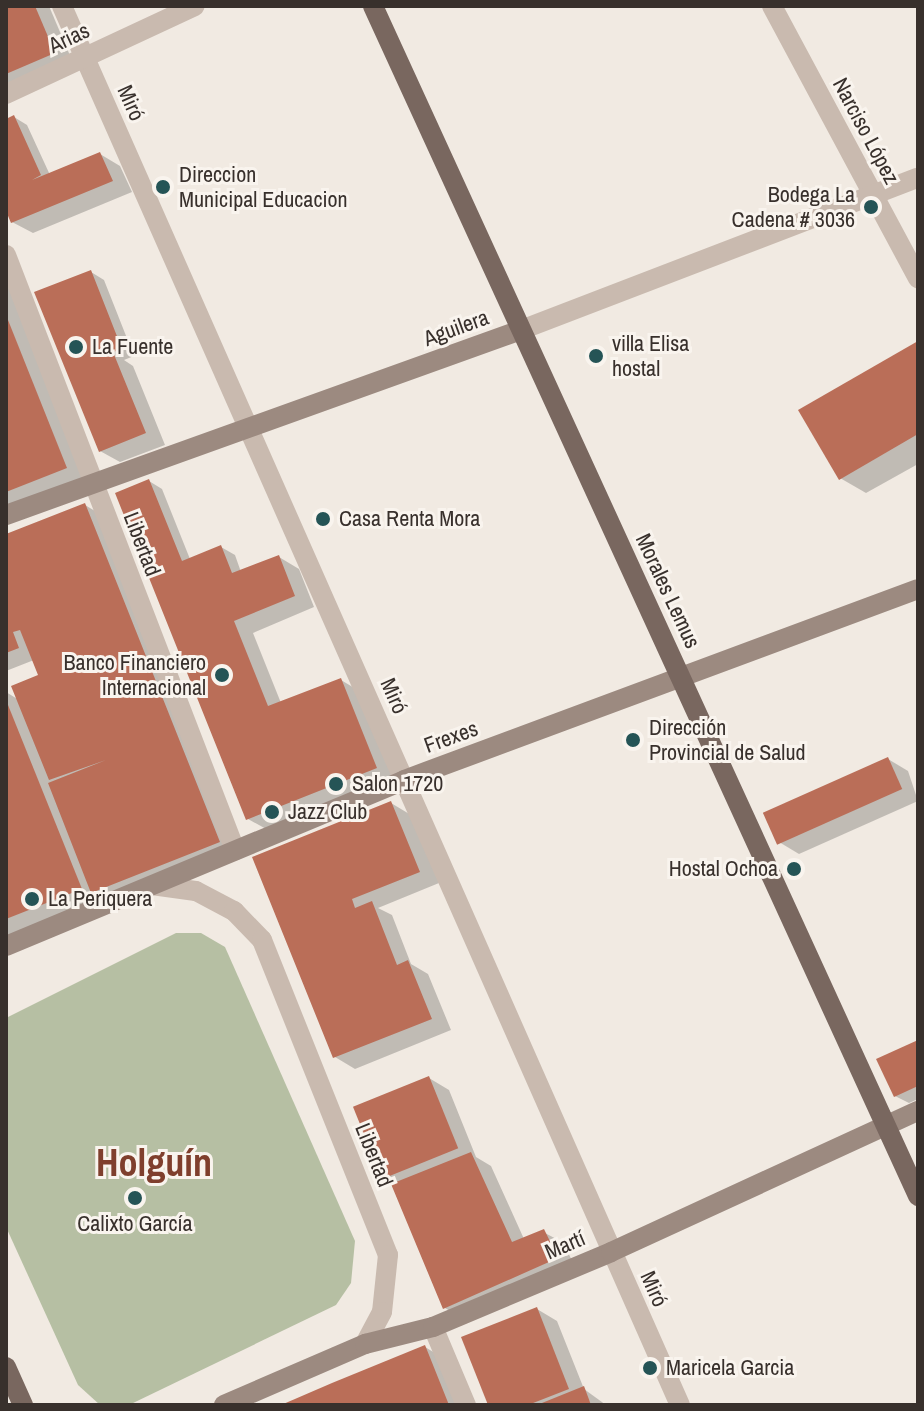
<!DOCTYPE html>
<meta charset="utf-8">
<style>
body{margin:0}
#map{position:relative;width:924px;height:1411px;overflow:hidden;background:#f1eae2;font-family:"Archivo Narrow",sans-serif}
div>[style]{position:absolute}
.green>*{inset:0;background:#b6bfa3}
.shadow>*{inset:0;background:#0003}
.building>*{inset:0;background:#ba6e58;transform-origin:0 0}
.pedestrian>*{height:20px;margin:-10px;padding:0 10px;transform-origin:10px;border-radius:10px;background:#c9baaf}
.minor>*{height:20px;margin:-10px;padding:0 10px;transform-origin:10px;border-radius:10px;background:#c9baaf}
.tertiary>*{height:20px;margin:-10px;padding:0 10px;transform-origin:10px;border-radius:10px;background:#c9baaf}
.secondary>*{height:20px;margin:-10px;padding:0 10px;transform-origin:10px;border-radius:10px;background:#9c8a80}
.primary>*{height:20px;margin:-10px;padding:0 10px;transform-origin:10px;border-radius:10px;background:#79675f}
.dots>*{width:22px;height:22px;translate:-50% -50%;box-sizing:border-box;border:4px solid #f9f4ee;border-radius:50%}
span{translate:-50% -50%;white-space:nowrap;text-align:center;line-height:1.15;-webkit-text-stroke:6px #f9f4ee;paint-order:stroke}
.street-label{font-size:22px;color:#38302c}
.poi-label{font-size:22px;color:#38302c}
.left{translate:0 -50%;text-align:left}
.right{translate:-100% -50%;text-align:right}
.town-label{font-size:38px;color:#7f3f2d;font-weight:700}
.frame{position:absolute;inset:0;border:8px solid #38302c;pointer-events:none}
</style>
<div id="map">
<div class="green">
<i style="clip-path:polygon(176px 933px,201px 933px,225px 947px,355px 1241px,351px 1283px,336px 1305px,131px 1404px,100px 1405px,78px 1385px,6px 1227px,6px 1018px)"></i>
</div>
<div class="shadow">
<i style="clip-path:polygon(6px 6px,49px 6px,74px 65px,6px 93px)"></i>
<i style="clip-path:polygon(14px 117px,27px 125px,50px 175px,100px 154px,120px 166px,132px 192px,33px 233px,12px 222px,6px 206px,6px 121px)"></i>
<i style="clip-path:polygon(6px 267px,86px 479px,6px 511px)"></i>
<i style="clip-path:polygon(91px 272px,104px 280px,134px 356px,124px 360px,133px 366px,165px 445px,120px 462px,100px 451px)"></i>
<i style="clip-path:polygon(918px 343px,918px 464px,866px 493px,840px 478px)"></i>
<i style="clip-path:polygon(149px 481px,162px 489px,190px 559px,221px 547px,235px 555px,241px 572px,279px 557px,299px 569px,314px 607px,253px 633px,281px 703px,341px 680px,361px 692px,396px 780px,268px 830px,248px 819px)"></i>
<i style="clip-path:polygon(85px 505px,105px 517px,239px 853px,6px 944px,6px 692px,19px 700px,43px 676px,34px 660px,6px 671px,6px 536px)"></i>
<i style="clip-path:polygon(888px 759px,908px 771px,918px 801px,799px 854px,779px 842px)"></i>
<i style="clip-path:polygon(391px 803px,411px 815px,439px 883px,378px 908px,392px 915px,411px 964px,428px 974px,451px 1030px,355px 1069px,335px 1057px,255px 858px)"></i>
<i style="clip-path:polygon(918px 1042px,918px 1099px,909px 1103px,895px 1096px)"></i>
<i style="clip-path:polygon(429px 1078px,449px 1090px,476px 1157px,491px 1166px,524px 1239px,543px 1232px,564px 1243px,576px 1270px,465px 1320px,445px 1308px,397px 1184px,384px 1177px)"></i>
<i style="clip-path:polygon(537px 1309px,557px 1321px,584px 1389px,606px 1405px,490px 1405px)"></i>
<i style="clip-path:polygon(425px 1347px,445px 1359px,464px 1405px,286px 1405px)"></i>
</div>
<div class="building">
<i style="clip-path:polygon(6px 6px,35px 6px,55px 53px,6px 74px)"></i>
<i style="clip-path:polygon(14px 115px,41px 175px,32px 180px,100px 152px,113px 181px,11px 223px,6px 211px,6px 119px)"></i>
<i style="clip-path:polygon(91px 270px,122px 349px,113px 352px,146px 433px,99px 452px,34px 292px)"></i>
<i style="clip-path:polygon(6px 315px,67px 468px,6px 492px)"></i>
<i style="clip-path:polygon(918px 341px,918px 434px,839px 480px,798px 410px)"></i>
<i style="clip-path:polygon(149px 479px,182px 561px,221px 545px,232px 573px,279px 555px,295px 596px,234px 621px,268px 706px,341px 678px,377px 768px,246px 820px,115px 493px)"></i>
<i style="clip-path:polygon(85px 503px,220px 842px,91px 893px,48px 783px,106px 760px,49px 780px,11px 686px,38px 675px,20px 630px,13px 632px,19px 648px,6px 653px,6px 534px)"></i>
<i style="clip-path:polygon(6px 700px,82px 889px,6px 919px)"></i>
<i style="left:888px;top:757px;width:35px;height:137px;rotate:66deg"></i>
<i style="clip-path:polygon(391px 801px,420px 872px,352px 899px,355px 908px,372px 901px,397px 965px,408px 960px,432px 1019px,333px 1058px,252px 857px)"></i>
<i style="clip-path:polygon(918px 1040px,918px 1086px,894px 1097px,876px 1059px)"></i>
<i style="left:429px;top:1076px;width:78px;height:82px;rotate:68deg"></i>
<i style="clip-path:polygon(471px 1152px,512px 1242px,544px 1229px,558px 1258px,443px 1309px,391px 1184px)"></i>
<i style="clip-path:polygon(537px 1307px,569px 1389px,528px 1405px,488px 1405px,461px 1337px)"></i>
<i style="clip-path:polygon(425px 1345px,449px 1405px,281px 1405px,332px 1383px)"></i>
<i style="clip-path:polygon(584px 1386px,591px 1405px,537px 1405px)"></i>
</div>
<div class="pedestrian">
<i style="left:6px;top:255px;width:638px;rotate:68.95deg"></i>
<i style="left:433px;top:1327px;width:85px;rotate:67.1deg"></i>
</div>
<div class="minor">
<i style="left:62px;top:6px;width:1529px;rotate:66.17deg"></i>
<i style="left:772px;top:6px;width:309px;rotate:61.8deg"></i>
</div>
<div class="tertiary">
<i style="left:6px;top:94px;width:208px;rotate:-25deg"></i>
<i style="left:521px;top:330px;width:425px;rotate:-21deg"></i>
<i style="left:152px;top:885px;width:44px;rotate:7.8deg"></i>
<i style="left:196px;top:891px;width:43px;rotate:27.8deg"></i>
<i style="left:234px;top:911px;width:40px;rotate:46deg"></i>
<i style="left:262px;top:940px;width:339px;rotate:68.2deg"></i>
<i style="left:388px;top:1255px;width:57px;rotate:96deg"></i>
<i style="left:382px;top:1312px;width:36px;rotate:118deg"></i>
</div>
<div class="secondary">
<i style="left:6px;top:515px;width:547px;rotate:-19.76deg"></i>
<i style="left:6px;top:946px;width:431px;rotate:-22.6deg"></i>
<i style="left:404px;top:780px;width:548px;rotate:-20.38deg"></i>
<i style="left:224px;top:1405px;width:154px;rotate:-23.4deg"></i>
<i style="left:365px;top:1344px;width:70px;rotate:-14deg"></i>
<i style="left:433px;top:1327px;width:193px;rotate:-22.8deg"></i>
<i style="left:611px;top:1252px;width:338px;rotate:-24.7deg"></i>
</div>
<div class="primary">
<i style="left:373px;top:6px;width:1309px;rotate:65.39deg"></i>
<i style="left:6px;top:1367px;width:42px;rotate:65.9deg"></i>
</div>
<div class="dots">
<i style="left:163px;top:187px;background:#255456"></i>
<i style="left:871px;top:207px;background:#255456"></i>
<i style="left:76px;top:347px;background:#255456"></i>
<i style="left:596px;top:356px;background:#255456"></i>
<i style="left:323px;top:519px;background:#255456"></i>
<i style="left:222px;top:675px;background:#255456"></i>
<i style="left:633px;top:740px;background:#255456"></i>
<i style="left:336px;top:784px;background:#255456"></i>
<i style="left:272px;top:812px;background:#255456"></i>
<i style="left:794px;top:869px;background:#255456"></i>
<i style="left:32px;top:899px;background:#255456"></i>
<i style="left:135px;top:1198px;background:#255456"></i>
<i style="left:650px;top:1368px;background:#255456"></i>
</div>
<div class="street-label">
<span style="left:69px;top:38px;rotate:-25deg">Arias</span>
<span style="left:131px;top:103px;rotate:66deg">Miró</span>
<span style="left:866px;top:131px;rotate:62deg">Narciso López</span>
<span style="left:456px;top:328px;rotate:-20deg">Aguilera</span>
<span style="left:142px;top:544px;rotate:69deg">Libertad</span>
<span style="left:668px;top:591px;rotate:65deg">Morales Lemus</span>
<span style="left:394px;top:696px;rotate:66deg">Miró</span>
<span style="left:451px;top:737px;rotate:-20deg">Frexes</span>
<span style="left:374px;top:1155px;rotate:68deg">Libertad</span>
<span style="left:565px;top:1245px;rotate:-23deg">Martí</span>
<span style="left:654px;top:1289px;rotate:66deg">Miró</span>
</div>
<div class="poi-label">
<span class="left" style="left:179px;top:187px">Direccion<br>Municipal Educacion</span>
<span class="right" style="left:855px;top:207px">Bodega La<br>Cadena # 3036</span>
<span class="left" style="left:612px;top:356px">villa Elisa<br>hostal</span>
<span class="left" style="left:92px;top:347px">La Fuente</span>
<span class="left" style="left:339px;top:519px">Casa Renta Mora</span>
<span class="right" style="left:206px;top:675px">Banco Financiero<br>Internacional</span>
<span class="left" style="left:649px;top:740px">Dirección<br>Provincial de Salud</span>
<span class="left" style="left:352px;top:784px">Salon 1720</span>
<span class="left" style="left:288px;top:812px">Jazz Club</span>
<span class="right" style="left:778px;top:869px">Hostal Ochoa</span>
<span class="left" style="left:48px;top:899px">La Periquera</span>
<span style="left:135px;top:1224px">Calixto García</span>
<span class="left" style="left:666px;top:1368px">Maricela Garcia</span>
</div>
<div class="town-label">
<span style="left:154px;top:1163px">Holguín</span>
</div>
<div class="frame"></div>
</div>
